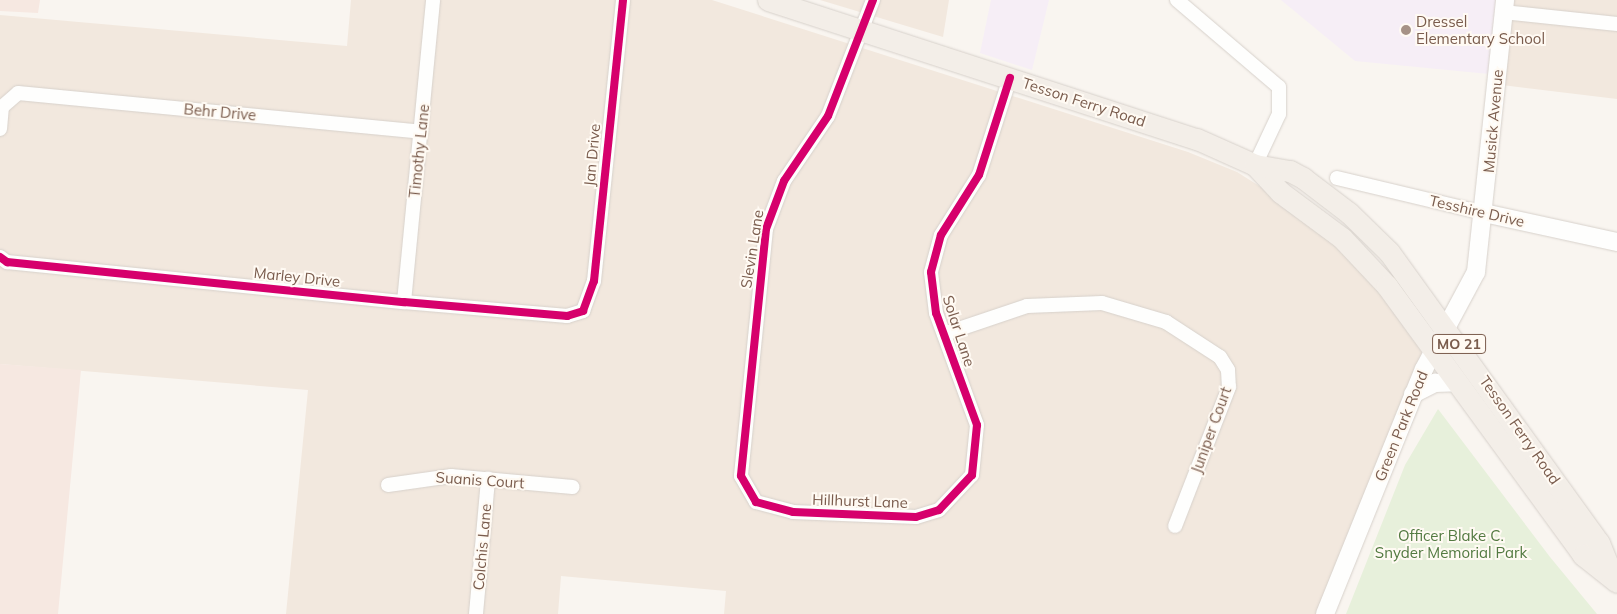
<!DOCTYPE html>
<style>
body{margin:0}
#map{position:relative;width:1617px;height:614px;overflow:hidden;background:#f9f5f0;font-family:Mulish,sans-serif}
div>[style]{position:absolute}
.residential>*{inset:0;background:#f2e8de}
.commercial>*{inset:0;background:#f6e8e1}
.education>*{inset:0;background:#f6eef6}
.green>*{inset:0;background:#e7f0db}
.roads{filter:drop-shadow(0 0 1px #d7d1cb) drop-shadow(0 0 1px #d7d1cb)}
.minor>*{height:14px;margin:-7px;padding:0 7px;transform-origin:7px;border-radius:7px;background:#fefefd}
.tertiary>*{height:18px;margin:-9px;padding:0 9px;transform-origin:9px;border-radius:9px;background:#fefefd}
.primary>*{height:21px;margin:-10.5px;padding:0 10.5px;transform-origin:10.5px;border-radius:10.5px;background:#f3eee8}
.cycleway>*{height:8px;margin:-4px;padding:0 4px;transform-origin:4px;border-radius:4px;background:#d6006c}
.dots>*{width:14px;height:14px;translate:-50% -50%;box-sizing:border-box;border:2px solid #fffaf3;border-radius:50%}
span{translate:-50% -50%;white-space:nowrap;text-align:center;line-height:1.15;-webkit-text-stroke:4px #fffaf3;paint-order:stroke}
.shield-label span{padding:1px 4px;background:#fffaf3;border:1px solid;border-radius:4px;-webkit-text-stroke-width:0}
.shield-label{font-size:14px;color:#7a5c4d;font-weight:700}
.poi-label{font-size:15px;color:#7a5c4d}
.left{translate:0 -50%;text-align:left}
.street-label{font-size:15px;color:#7a5c4d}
.park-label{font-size:15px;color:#537a41}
</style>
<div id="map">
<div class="residential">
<i style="clip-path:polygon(351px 0,712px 0,1188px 152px,1237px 172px,1283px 201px,1355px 261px,1421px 346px,1422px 355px,1317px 614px,724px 614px,726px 591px,561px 576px,558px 614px,286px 614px,308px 390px,0 364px,0 15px,347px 46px)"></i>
<i style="clip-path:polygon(820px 0,949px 0,943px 37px)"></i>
<i style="clip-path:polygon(1513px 0,1617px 0,1617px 99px,1502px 85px)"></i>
</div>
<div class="commercial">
<i style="clip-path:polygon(0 0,40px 0,38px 13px,0 11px)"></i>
<i style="clip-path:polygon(0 364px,81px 370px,58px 614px,0 614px)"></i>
</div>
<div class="education">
<i style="clip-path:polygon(991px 0,1049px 0,1032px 70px,980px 53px)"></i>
<i style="clip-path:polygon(1281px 0,1496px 0,1489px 74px,1355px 61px)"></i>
</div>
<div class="green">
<i style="clip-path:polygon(1438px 409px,1550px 557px,1597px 614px,1346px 614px,1405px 465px)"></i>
</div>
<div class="roads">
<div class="minor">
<i style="left:873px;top:0;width:124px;rotate:111.2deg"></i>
<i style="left:828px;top:116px;width:78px;rotate:124.1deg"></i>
<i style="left:784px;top:181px;width:51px;rotate:110.6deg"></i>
<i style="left:766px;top:229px;width:248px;rotate:95.8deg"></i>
<i style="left:741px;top:476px;width:30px;rotate:60deg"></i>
<i style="left:756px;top:502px;width:38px;rotate:15deg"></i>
<i style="left:793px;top:512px;width:123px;rotate:2.3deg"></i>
<i style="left:916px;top:517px;width:24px;rotate:-17deg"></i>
<i style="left:939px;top:510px;width:48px;rotate:-46.7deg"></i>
<i style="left:972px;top:475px;width:50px;rotate:-84.3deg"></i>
<i style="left:977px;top:425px;width:119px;rotate:-110.1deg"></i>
<i style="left:936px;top:313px;width:41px;rotate:-97deg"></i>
<i style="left:931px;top:272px;width:38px;rotate:-75deg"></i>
<i style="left:941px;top:235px;width:71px;rotate:-57.7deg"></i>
<i style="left:979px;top:175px;width:102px;rotate:-72.3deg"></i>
<i style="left:1177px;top:0;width:134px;rotate:40.5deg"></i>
<i style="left:1279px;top:87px;width:27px;rotate:90deg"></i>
<i style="left:1279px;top:114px;width:56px;rotate:115.2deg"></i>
<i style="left:1503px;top:12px;width:115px;rotate:6deg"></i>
<i style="left:0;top:129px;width:22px;rotate:-85deg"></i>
<i style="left:2px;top:107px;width:21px;rotate:-41deg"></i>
<i style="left:18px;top:93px;width:405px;rotate:5.5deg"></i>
<i style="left:1337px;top:178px;width:151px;rotate:13.4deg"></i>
<i style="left:0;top:257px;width:9px;rotate:36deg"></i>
<i style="left:7px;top:262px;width:399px;rotate:5.8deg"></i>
<i style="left:404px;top:302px;width:164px;rotate:4.9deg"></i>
<i style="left:567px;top:316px;width:17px;rotate:-17deg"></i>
<i style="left:583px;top:311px;width:32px;rotate:-70deg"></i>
<i style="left:594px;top:281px;width:282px;rotate:-84.1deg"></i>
<i style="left:404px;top:302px;width:303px;rotate:-84.5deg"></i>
<i style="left:944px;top:334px;width:88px;rotate:-18.6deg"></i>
<i style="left:1027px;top:306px;width:75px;rotate:-2.3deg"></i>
<i style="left:1102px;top:303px;width:67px;rotate:16.5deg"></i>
<i style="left:1166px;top:322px;width:64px;rotate:32.9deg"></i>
<i style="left:1220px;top:357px;width:15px;rotate:58deg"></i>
<i style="left:1228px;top:370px;width:17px;rotate:87deg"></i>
<i style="left:1229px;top:387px;width:149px;rotate:111.2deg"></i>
<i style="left:388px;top:485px;width:64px;rotate:-8.1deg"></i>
<i style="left:451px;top:476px;width:122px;rotate:5.2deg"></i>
<i style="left:476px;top:614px;width:136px;rotate:-84.9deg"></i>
</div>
<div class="tertiary">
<i style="left:1484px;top:213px;width:136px;rotate:12.3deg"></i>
<i style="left:1413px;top:394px;width:25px;rotate:-27deg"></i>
<i style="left:1435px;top:383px;width:23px;rotate:-2deg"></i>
<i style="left:1325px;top:614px;width:264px;rotate:-68deg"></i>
<i style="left:1424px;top:369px;width:110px;rotate:-61.8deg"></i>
<i style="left:1476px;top:272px;width:274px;rotate:-83.9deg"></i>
</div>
<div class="primary">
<i style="left:768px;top:0;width:451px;rotate:18deg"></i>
<i style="left:1197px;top:139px;width:64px;rotate:24.1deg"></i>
<i style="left:1255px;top:165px;width:37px;rotate:47deg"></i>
<i style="left:1280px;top:192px;width:77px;rotate:36.6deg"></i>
<i style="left:1342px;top:238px;width:66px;rotate:46.8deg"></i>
<i style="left:1387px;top:286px;width:333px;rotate:53.9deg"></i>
<i style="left:1583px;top:555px;width:43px;rotate:38.5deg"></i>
<i style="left:1255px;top:165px;width:36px;rotate:10deg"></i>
<i style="left:1290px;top:171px;width:15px;rotate:28deg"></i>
<i style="left:1303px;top:178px;width:58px;rotate:37.3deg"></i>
<i style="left:1349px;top:213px;width:56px;rotate:44.3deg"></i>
<i style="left:1389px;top:252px;width:359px;rotate:54.2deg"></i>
<i style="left:1599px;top:543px;width:37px;rotate:68deg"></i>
</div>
</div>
<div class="cycleway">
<i style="left:873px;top:0;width:124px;rotate:111.2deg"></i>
<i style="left:828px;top:116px;width:78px;rotate:124.1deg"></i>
<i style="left:784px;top:181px;width:51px;rotate:110.6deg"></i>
<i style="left:766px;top:229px;width:248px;rotate:95.8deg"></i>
<i style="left:741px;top:476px;width:30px;rotate:60deg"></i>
<i style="left:756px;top:502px;width:38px;rotate:15deg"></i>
<i style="left:793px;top:512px;width:123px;rotate:2.3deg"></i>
<i style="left:916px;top:517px;width:24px;rotate:-17deg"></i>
<i style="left:939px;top:510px;width:48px;rotate:-46.7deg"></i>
<i style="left:972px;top:475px;width:50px;rotate:-84.3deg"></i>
<i style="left:977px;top:425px;width:119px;rotate:-110.1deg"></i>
<i style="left:936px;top:313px;width:41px;rotate:-97deg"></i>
<i style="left:931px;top:272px;width:38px;rotate:-75deg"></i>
<i style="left:941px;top:235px;width:71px;rotate:-57.7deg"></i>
<i style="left:979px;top:175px;width:102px;rotate:-72.3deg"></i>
<i style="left:0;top:257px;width:9px;rotate:36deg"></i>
<i style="left:7px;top:262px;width:399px;rotate:5.8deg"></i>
<i style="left:404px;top:302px;width:164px;rotate:4.9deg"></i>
<i style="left:567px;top:316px;width:17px;rotate:-17deg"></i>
<i style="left:583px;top:311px;width:32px;rotate:-70deg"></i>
<i style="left:594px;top:281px;width:282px;rotate:-84.1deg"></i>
</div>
<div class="dots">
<i style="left:1406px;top:30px;background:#a69286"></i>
</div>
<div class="shield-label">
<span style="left:1459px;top:344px">MO 21</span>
</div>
<div class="poi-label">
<span class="left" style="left:1416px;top:30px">Dressel<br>Elementary School</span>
</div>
<div class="street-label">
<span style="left:1084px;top:102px;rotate:18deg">Tesson Ferry Road</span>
<span style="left:220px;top:112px;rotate:5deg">Behr Drive</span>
<span style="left:1493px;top:121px;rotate:-85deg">Musick Avenue</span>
<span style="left:419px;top:151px;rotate:-84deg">Timothy Lane</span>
<span style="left:592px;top:155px;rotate:-85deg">Jan Drive</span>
<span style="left:1477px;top:211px;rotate:13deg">Tesshire Drive</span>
<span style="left:752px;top:249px;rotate:-81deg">Slevin Lane</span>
<span style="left:297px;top:277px;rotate:6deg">Marley Drive</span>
<span style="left:959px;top:331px;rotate:72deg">Solar Lane</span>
<span style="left:1401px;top:426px;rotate:-68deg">Green Park Road</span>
<span style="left:1211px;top:430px;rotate:-70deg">Juniper Court</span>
<span style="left:1520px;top:430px;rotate:55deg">Tesson Ferry Road</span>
<span style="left:480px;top:480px;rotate:4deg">Suanis Court</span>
<span style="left:860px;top:501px;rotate:2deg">Hillhurst Lane</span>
<span style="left:482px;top:547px;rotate:-85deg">Colchis Lane</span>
</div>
<div class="park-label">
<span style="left:1451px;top:544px">Officer Blake C.<br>Snyder Memorial Park</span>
</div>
</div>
